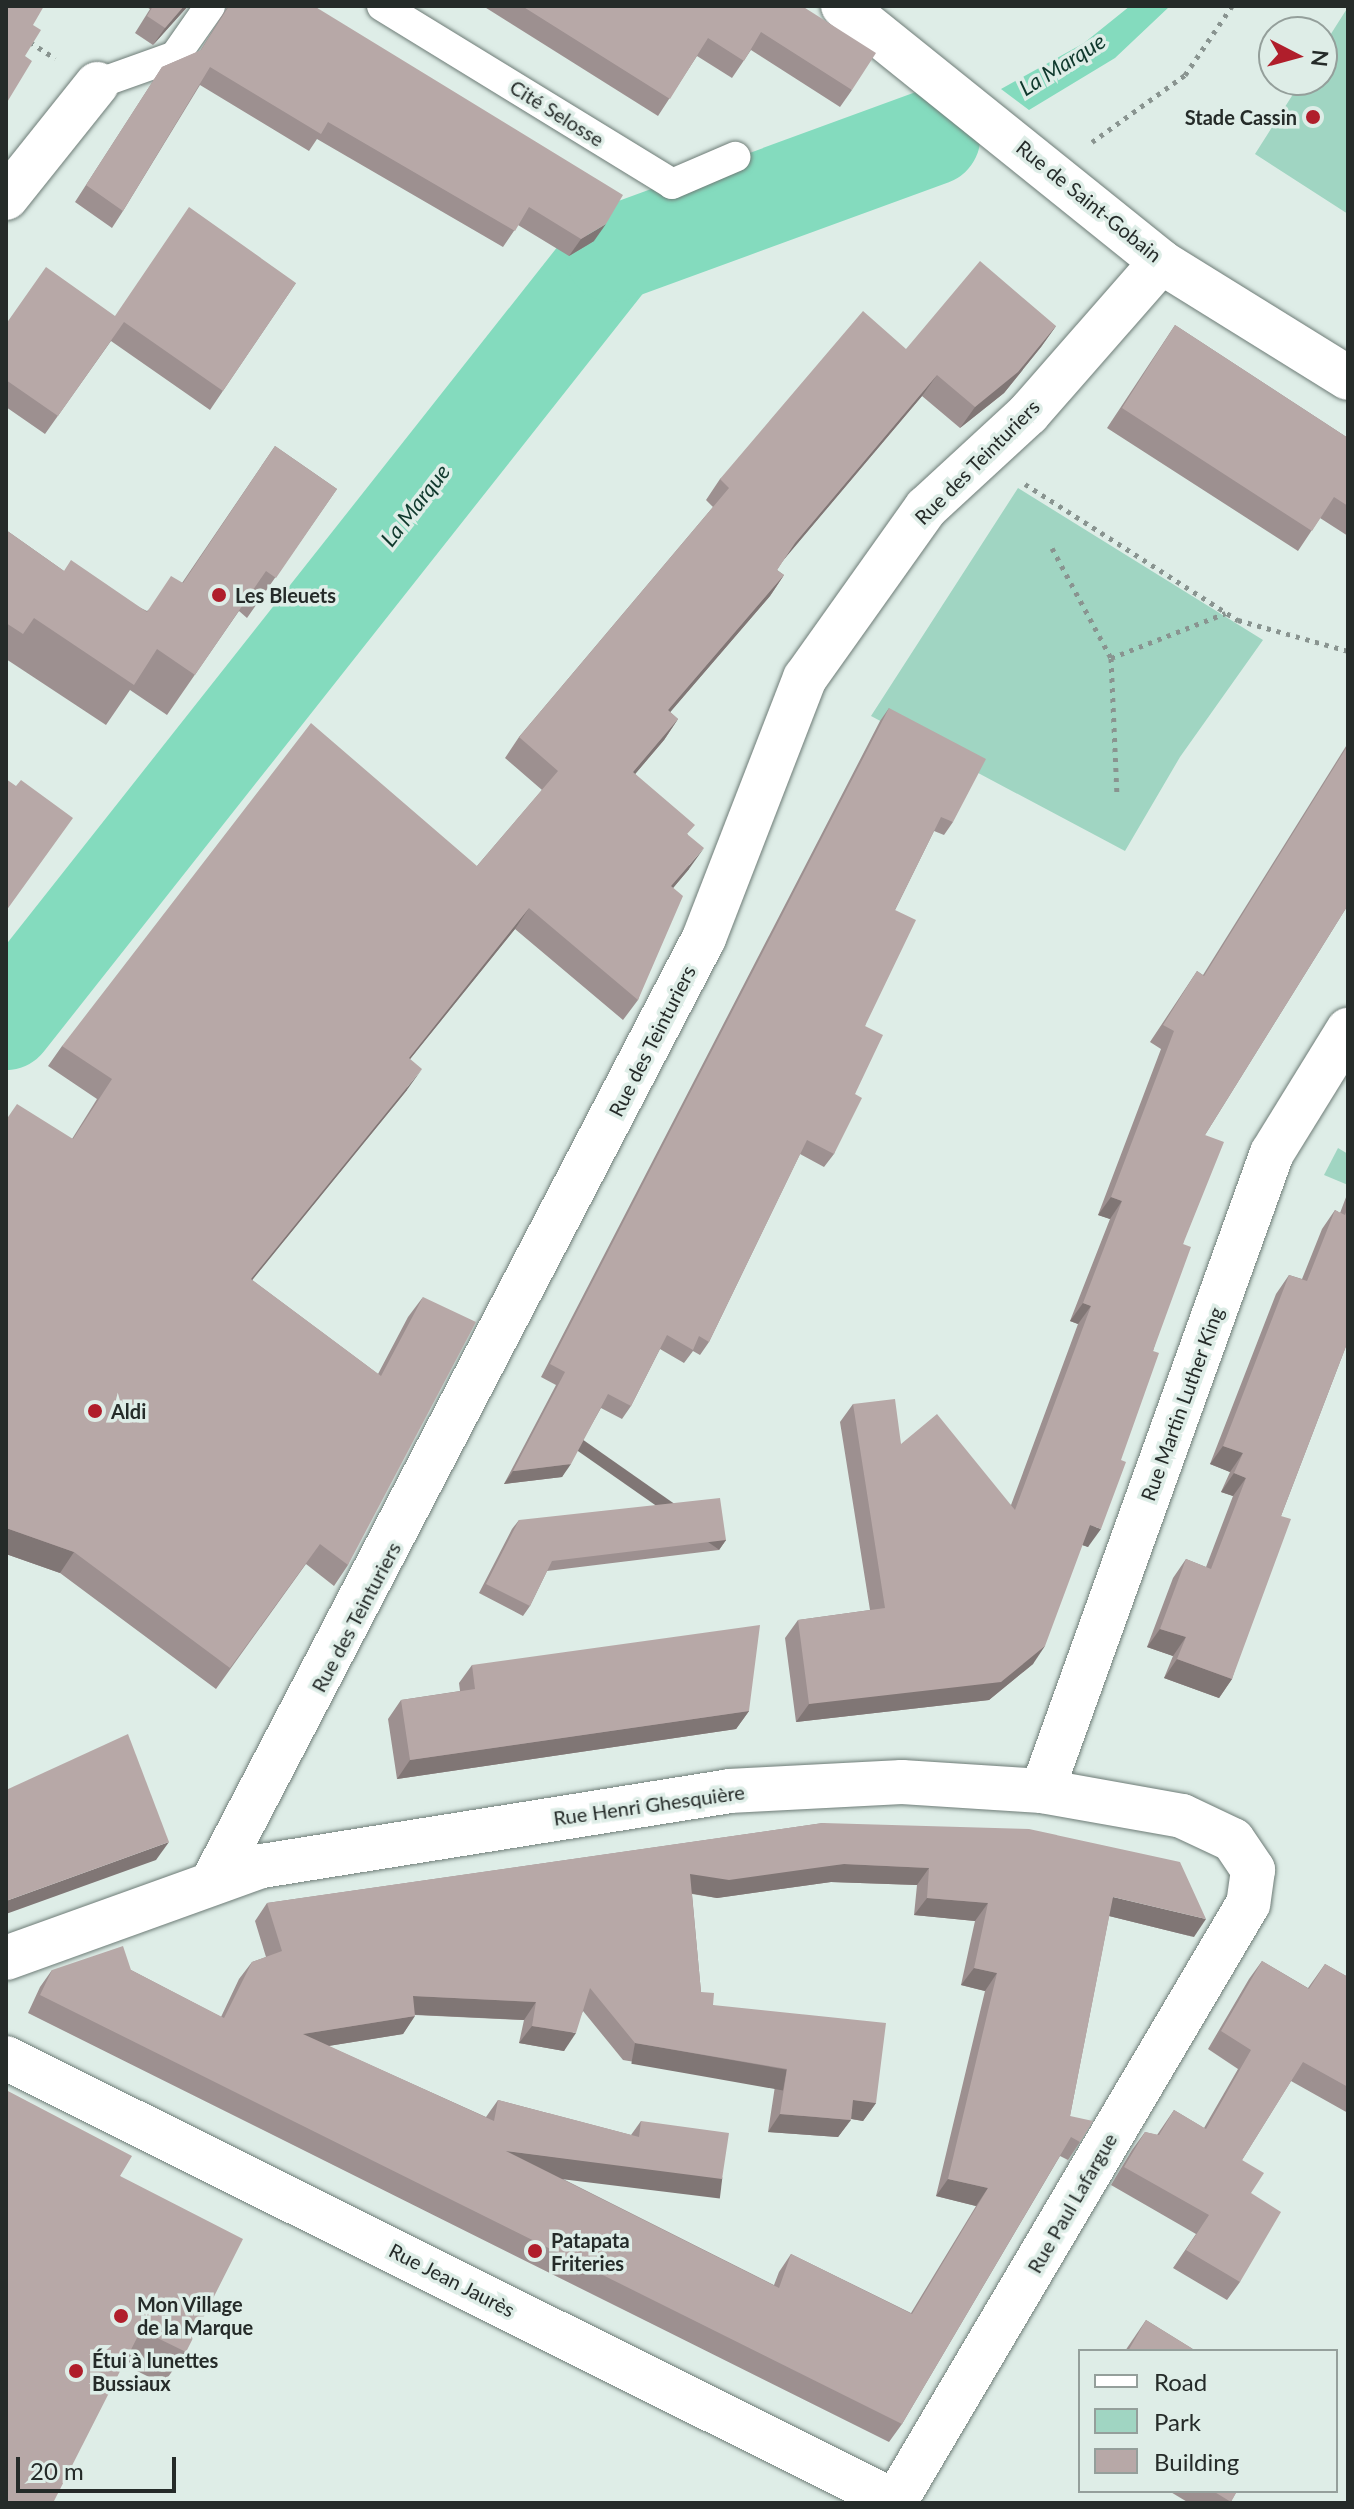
<!DOCTYPE html>
<meta charset="utf-8">
<style>
body{margin:0}
#map{position:relative;width:1354px;height:2509px;overflow:hidden;background:#deede7;font-family:Lato,sans-serif}
div>[style]{position:absolute}
.green>*{inset:0;background:#a0d5c2}
.water>*{inset:0;background:#84dbbe}
.river>*{height:96px;margin:-48px;padding:0 48px;transform-origin:48px;border-radius:48px;background:#84dbbe}
.path>*{height:5px;margin-top:-2.5px;transform-origin:0;background:repeating-linear-gradient(90deg,#899490 0 4px,transparent 0 10px)}
.roads{filter:drop-shadow(0 0 2px #6e7c77) drop-shadow(0 0 2px #6e7c77)}
.service>*{height:30px;margin:-15px;padding:0 15px;transform-origin:15px;border-radius:15px;background:#fff}
.minor>*{height:44px;margin:-22px;padding:0 22px;transform-origin:22px;border-radius:22px;background:#fff}
.secondary>*{height:44px;margin:-22px;padding:0 22px;transform-origin:22px;border-radius:22px;background:#fff}
.wall>*{inset:0;background:#9d9090}
.shaded-wall>*{inset:0;background:#807675;transform-origin:0 0}
.building>*{inset:0;background:#b7a8a7}
.dots>*{width:22px;height:22px;translate:-50% -50%;box-sizing:border-box;border:4px solid #deede7;border-radius:50%}
span{translate:-50% -50%;white-space:nowrap;text-align:center;line-height:1.15;-webkit-text-stroke:7px #deede7;paint-order:stroke}
.street-label{font-size:20px;color:#252b29}
.poi-label{font-size:20px;color:#252b29;font-weight:700}
.right{translate:-100% -50%;text-align:right}
.left{translate:0 -50%;text-align:left}
.water-label{font-size:22px;color:#0f382c;font-style:italic}
.frame{position:absolute;inset:0;border:8px solid #252b29;pointer-events:none}
.legend{position:absolute;left:1078px;top:2349px;width:260px;height:144px;box-sizing:border-box;background:#deede7;border:2px solid #949f9b;margin:0;padding:10px 14px;list-style:none;font-size:24px;color:#252b29}
.legend li{display:flex;align-items:center;gap:16px;height:40px}
.legend b{width:40px;border:2px solid #949f9b}
.north{position:absolute;left:1258px;top:16px;width:80px;height:80px;box-sizing:border-box;background:#deede7;border:2px solid #949f9b;border-radius:50%;rotate:96deg;font-size:22px;font-weight:700;line-height:32px;text-align:center;color:#252b29}
.north::after{content:'';display:block;margin:auto;width:28px;height:36px;background:#b01e2b;clip-path:polygon(50% 0,100% 100%,50% 72%,0 100%)}
.scale{position:absolute;left:16px;top:2457px;width:160px;height:36px;box-sizing:border-box;border:4px solid #252b29;border-top:0;padding-left:10px;font-size:24px;line-height:28px;white-space:nowrap;color:#252b29;-webkit-text-stroke:6px #deede7;paint-order:stroke}
</style>
<div id="map">
<div class="green">
<i style="clip-path:polygon(1348px 7px,1348px 214px,1255px 154px,1302px 80px,1322px 80px,1322px 48px)"></i>
<i style="clip-path:polygon(1018px 488px,1263px 640px,1180px 757px,1125px 851px,871px 716px)"></i>
<i style="clip-path:polygon(1338px 1148px,1348px 1154px,1348px 1185px,1324px 1175px)"></i>
</div>
<div class="water">
<i style="clip-path:polygon(1130px 6px,1170px 6px,1115px 58px,1029px 110px,1001px 89px,1084px 43px)"></i>
</div>
<div class="river">
<i style="left:6px;top:1022px;width:979px;rotate:-51.68deg"></i>
<i style="left:613px;top:254px;width:340px;rotate:-20.1deg"></i>
</div>
<div class="path">
<i style="left:30px;top:42px;width:30px;rotate:33deg"></i>
<i style="left:1092px;top:142px;width:115px;rotate:-35.8deg"></i>
<i style="left:1185px;top:75px;width:83px;rotate:-55.7deg"></i>
<i style="left:1025px;top:484px;width:253px;rotate:32.6deg"></i>
<i style="left:1238px;top:620px;width:114px;rotate:15.7deg"></i>
<i style="left:1052px;top:548px;width:125px;rotate:61.8deg"></i>
<i style="left:1111px;top:658px;width:138px;rotate:87.5deg"></i>
<i style="left:1111px;top:658px;width:123px;rotate:-21.4deg"></i>
</div>
<div class="roads">
<div class="service">
<i style="left:382px;top:6px;width:340px;rotate:31.5deg"></i>
<i style="left:672px;top:184px;width:69px;rotate:-23.2deg"></i>
<i style="left:97px;top:84px;width:83px;rotate:-19.7deg"></i>
<i style="left:175px;top:56px;width:61px;rotate:-55deg"></i>
</div>
<div class="minor">
<i style="left:843px;top:6px;width:408px;rotate:38.8deg"></i>
<i style="left:1161px;top:262px;width:220px;rotate:31.8deg"></i>
<i style="left:6px;top:198px;width:146px;rotate:-51.4deg"></i>
<i style="left:1042px;top:1791px;width:678px;rotate:-70.18deg"></i>
<i style="left:1272px;top:1153px;width:145px;rotate:-58.3deg"></i>
<i style="left:215px;top:1877px;width:1059px;rotate:-62.49deg"></i>
<i style="left:704px;top:938px;width:279px;rotate:-68.8deg"></i>
<i style="left:805px;top:678px;width:209px;rotate:-54.6deg"></i>
<i style="left:926px;top:508px;width:139px;rotate:-42.7deg"></i>
<i style="left:1028px;top:414px;width:202px;rotate:-48.8deg"></i>
<i style="left:6px;top:1958px;width:272px;rotate:-19.8deg"></i>
<i style="left:262px;top:1866px;width:473px;rotate:-9.1deg"></i>
<i style="left:729px;top:1791px;width:173px;rotate:-3deg"></i>
<i style="left:902px;top:1782px;width:140px;rotate:3.7deg"></i>
<i style="left:1042px;top:1791px;width:142px;rotate:10.1deg"></i>
<i style="left:1182px;top:1816px;width:56px;rotate:25.2deg"></i>
<i style="left:1233px;top:1840px;width:36px;rotate:56deg"></i>
<i style="left:1253px;top:1870px;width:34px;rotate:98deg"></i>
<i style="left:1248px;top:1904px;width:694px;rotate:120.55deg"></i>
</div>
<div class="secondary">
<i style="left:6px;top:2058px;width:997px;rotate:26.51deg"></i>
</div>
</div>
<div class="wall">
<i style="clip-path:polygon(145px 6px,188px 6px,153px 45px,135px 33px,150px 9px)"></i>
<i style="clip-path:polygon(228px 6px,314px 6px,594px 241px,569px 256px,518px 225px,503px 247px,317px 139px,309px 151px,200px 85px,123px 211px,112px 228px,75px 202px,162px 67px,200px 51px)"></i>
<i style="clip-path:polygon(483px 6px,802px 6px,852px 90px,840px 107px,751px 50px,732px 78px,697px 56px,658px 116px)"></i>
<i style="clip-path:polygon(296px 283px,210px 410px,111px 341px,45px 434px,6px 407px,6px 323px,115px 316px)"></i>
<i style="clip-path:polygon(1175px 325px,1348px 438px,1348px 536px,1320px 518px,1298px 551px,1107px 428px)"></i>
<i style="clip-path:polygon(1056px 326px,1041px 347px,1004px 393px,960px 428px,922px 396px,784px 559px,777px 570px,784px 575px,770px 596px,670px 712px,678px 719px,664px 740px,635px 774px,688px 835px,689px 869px,673px 888px,638px 1000px,623px 1020px,515px 929px,410px 1059px,407px 1090px,252px 1280px,378px 1374px,408px 1317px,423px 1297px,348px 1565px,334px 1586px,306px 1564px,216px 1689px,60px 1573px,6px 1554px,6px 1120px,72px 1139px,97px 1099px,48px 1066px,62px 1046px,477px 866px,542px 790px,505px 758px,519px 737px,713px 507px,706px 500px,720px 479px,906px 349px)"></i>
<i style="clip-path:polygon(275px 446px,337px 489px,247px 618px,239px 611px,167px 715px,130px 690px,106px 725px,6px 659px,6px 530px,64px 571px,147px 611px,182px 583px)"></i>
<i style="clip-path:polygon(889px 708px,953px 822px,944px 835px,934px 831px,895px 910px,865px 1026px,855px 1094px,834px 1154px,824px 1167px,800px 1154px,709px 1342px,700px 1355px,693px 1351px,684px 1363px,660px 1349px,631px 1406px,622px 1419px,601px 1408px,562px 1477px,504px 1484px,556px 1385px,541px 1377px,880px 721px)"></i>
<i style="clip-path:polygon(1348px 743px,1348px 905px,1205px 1135px,1183px 1244px,1153px 1351px,1088px 1547px,1082px 1545px,1033px 1664px,989px 1700px,796px 1722px,785px 1638px,798px 1620px,870px 1610px,840px 1422px,853px 1404px,901px 1444px,1011px 1505px,1078px 1324px,1070px 1321px,1110px 1219px,1098px 1215px,1161px 1049px,1150px 1042px,1197px 971px,1203px 975px)"></i>
<i style="clip-path:polygon(1348px 1192px,1348px 1341px,1281px 1516px,1232px 1679px,1219px 1698px,1164px 1678px,1173px 1656px,1147px 1647px,1173px 1578px,1186px 1559px,1206px 1567px,1233px 1496px,1221px 1492px,1230px 1472px,1210px 1464px,1276px 1294px,1289px 1275px,1302px 1279px,1322px 1229px,1335px 1210px,1340px 1213px)"></i>
<i style="clip-path:polygon(519px 1520px,726px 1540px,719px 1550px,547px 1571px,530px 1606px,523px 1616px,479px 1593px,512px 1529px)"></i>
<i style="clip-path:polygon(472px 1665px,749px 1711px,736px 1729px,397px 1779px,388px 1719px,401px 1700px,460px 1691px,459px 1683px)"></i>
<i style="clip-path:polygon(evenodd,823px 1823px,1194px 1937px,1109px 1916px,1070px 2116px,1080px 2142px,1068px 2160px,1060px 2156px,902px 2424px,889px 2442px,28px 2013px,40px 1987px,52px 1970px,131px 1970px,221px 2017px,239px 1979px,252px 1962px,266px 1957px,255px 1921px,267px 1903px,823px 1823px,831px 1882px,917px 1885px,914px 1915px,975px 1921px,961px 1985px,985px 1991px,936px 2196px,976px 2206px,911px 2313px,791px 2254px,779px 2272px,774px 2285px,557px 2176px,710px 2196px,722px 2179px,641px 2121px,631px 2135px,498px 2100px,486px 2117px,328px 2046px,403px 2034px,415px 2015px,524px 2020px,519px 2043px,564px 2051px,583px 2011px,623px 2060px,775px 2086px,768px 2132px,838px 2137px,851px 2119px,863px 2121px,876px 2103px,713px 2005px,701px 1992px,692px 1894px,717px 1898px,831px 1882px)"></i>
<i style="clip-path:polygon(1262px 1961px,1308px 1988px,1325px 1964px,1348px 1977px,1348px 2113px,1291px 2081px,1242px 2160px,1251px 2193px,1240px 2282px,1227px 2300px,1173px 2268px,1196px 2234px,1111px 2185px,1132px 2150px,1145px 2132px,1157px 2135px,1174px 2110px,1204px 2128px,1238px 2069px,1208px 2049px,1249px 1979px)"></i>
<i style="clip-path:polygon(120px 2176px,186px 2352px,163px 2384px,123px 2364px)"></i>
<i style="clip-path:polygon(1146px 2320px,1196px 2351px,1125px 2351px)"></i>
<i style="clip-path:polygon(1169px 2491px,1237px 2491px,1230px 2503px,1189px 2503px)"></i>
</div>
<div class="shaded-wall">
<i style="clip-path:polygon(184px 6px,188px 6px,153px 45px,165px 28px)"></i>
<i style="clip-path:polygon(606px 224px,594px 241px,569px 256px,581px 239px)"></i>
<i style="clip-path:polygon(1056px 326px,1041px 347px,1004px 393px,960px 428px,975px 407px)"></i>
<i style="clip-path:polygon(937px 375px,922px 396px,781px 563px,795px 543px)"></i>
<i style="clip-path:polygon(784px 575px,770px 596px,654px 731px,668px 710px)"></i>
<i style="clip-path:polygon(678px 719px,664px 740px,619px 793px,633px 772px)"></i>
<i style="clip-path:polygon(704px 848px,689px 869px,657px 907px,671px 886px)"></i>
<i style="clip-path:polygon(529px 908px,515px 929px,394px 1079px,409px 1058px)"></i>
<i style="clip-path:polygon(422px 1069px,407px 1090px,236px 1300px,251px 1279px)"></i>
<i style="clip-path:polygon(1111px 1197px,1122px 1201px,1110px 1219px,1098px 1215px)"></i>
<i style="clip-path:polygon(1083px 1303px,1091px 1306px,1078px 1324px,1070px 1321px)"></i>
<i style="clip-path:polygon(1223px 1446px,1243px 1453px,1230px 1472px,1210px 1464px)"></i>
<i style="clip-path:polygon(571px 1464px,562px 1477px,504px 1484px,513px 1471px)"></i>
<i style="clip-path:polygon(1234px 1473px,1246px 1478px,1233px 1496px,1221px 1492px)"></i>
<i style="clip-path:polygon(1090px 1525px,1101px 1529px,1088px 1547px,1077px 1543px)"></i>
<i style="clip-path:polygon(6px 1528px,74px 1552px,60px 1573px,6px 1554px)"></i>
<i style="left:726px;top:1540px;width:12px;height:175px;rotate:125deg"></i>
<i style="clip-path:polygon(1160px 1629px,1186px 1637px,1173px 1656px,1147px 1647px)"></i>
<i style="clip-path:polygon(1045px 1646px,1033px 1664px,989px 1700px,796px 1722px,809px 1704px)"></i>
<i style="clip-path:polygon(1177px 1659px,1232px 1679px,1219px 1698px,1164px 1678px)"></i>
<i style="clip-path:polygon(749px 1711px,736px 1729px,397px 1779px,410px 1760px)"></i>
<i style="clip-path:polygon(169px 1842px,156px 1860px,6px 1914px,6px 1901px)"></i>
<i style="clip-path:polygon(844px 1864px,929px 1868px,917px 1885px,831px 1882px,717px 1898px,678px 1891px,690px 1874px)"></i>
<i style="clip-path:polygon(1113px 1897px,1206px 1919px,1194px 1937px,1101px 1914px)"></i>
<i style="clip-path:polygon(927px 1898px,988px 1903px,975px 1921px,914px 1915px)"></i>
<i style="clip-path:polygon(974px 1968px,997px 1973px,985px 1991px,961px 1985px)"></i>
<i style="clip-path:polygon(413px 1996px,536px 2002px,524px 2020px,401px 2014px)"></i>
<i style="clip-path:polygon(415px 2016px,403px 2034px,291px 2052px,303px 2034px)"></i>
<i style="clip-path:polygon(532px 2026px,576px 2033px,564px 2051px,519px 2043px)"></i>
<i style="left:635px;top:2043px;width:154px;height:21px;rotate:10deg"></i>
<i style="clip-path:polygon(853px 2100px,876px 2103px,863px 2121px,841px 2117px)"></i>
<i style="clip-path:polygon(780px 2114px,851px 2120px,838px 2137px,768px 2132px)"></i>
<i style="left:506px;top:2151px;width:218px;height:21px;rotate:7deg"></i>
<i style="clip-path:polygon(948px 2179px,988px 2188px,976px 2206px,936px 2196px)"></i>
</div>
<div class="building">
<i style="clip-path:polygon(6px 6px,44px 6px,33px 25px,41px 30px,25px 56px,32px 61px,6px 104px)"></i>
<i style="clip-path:polygon(153px 6px,184px 6px,165px 28px,147px 16px)"></i>
<i style="clip-path:polygon(229px 6px,314px 6px,623px 195px,606px 224px,581px 239px,529px 207px,515px 231px,328px 122px,321px 134px,210px 67px,123px 211px,86px 185px,162px 67px,201px 50px)"></i>
<i style="clip-path:polygon(522px 6px,802px 6px,876px 53px,852px 90px,761px 32px,744px 61px,708px 38px,670px 99px)"></i>
<i style="clip-path:polygon(189px 207px,296px 283px,223px 391px,124px 322px,58px 416px,6px 380px,6px 324px,46px 267px,115px 316px)"></i>
<i style="clip-path:polygon(980px 261px,1056px 326px,1018px 372px,975px 407px,937px 375px,795px 543px,777px 570px,784px 575px,668px 710px,678px 719px,633px 772px,695px 825px,687px 834px,704px 848px,671px 886px,683px 896px,638px 1000px,529px 908px,409px 1058px,422px 1069px,251px 1279px,381px 1376px,423px 1297px,476px 1322px,348px 1565px,320px 1544px,230px 1668px,74px 1552px,6px 1528px,6px 1120px,17px 1104px,73px 1139px,112px 1079px,62px 1046px,311px 723px,477px 866px,558px 771px,519px 737px,729px 488px,720px 479px,863px 311px,906px 349px)"></i>
<i style="clip-path:polygon(1175px 325px,1348px 438px,1348px 506px,1334px 497px,1312px 531px,1122px 408px)"></i>
<i style="clip-path:polygon(275px 446px,337px 489px,276px 578px,266px 571px,195px 675px,157px 649px,134px 685px,34px 618px,23px 634px,6px 623px,6px 530px,64px 571px,71px 560px,147px 612px,171px 576px,183px 583px)"></i>
<i style="clip-path:polygon(889px 708px,986px 759px,953px 822px,941px 817px,895px 910px,916px 920px,865px 1026px,883px 1035px,855px 1094px,862px 1098px,834px 1154px,807px 1140px,709px 1342px,699px 1336px,693px 1350px,667px 1335px,631px 1406px,608px 1394px,571px 1464px,513px 1471px,565px 1372px,550px 1364px)"></i>
<i style="clip-path:polygon(1348px 745px,1348px 905px,1205px 1135px,1224px 1142px,1183px 1244px,1191px 1247px,1153px 1351px,1159px 1353px,1121px 1460px,1126px 1462px,1101px 1529px,1090px 1525px,1045px 1646px,1001px 1682px,809px 1704px,798px 1620px,885px 1608px,853px 1404px,895px 1399px,901px 1444px,937px 1414px,1015px 1510px,1091px 1306px,1083px 1303px,1122px 1201px,1111px 1197px,1174px 1031px,1163px 1025px,1197px 971px,1204px 976px)"></i>
<i style="clip-path:polygon(6px 779px,16px 786px,21px 780px,73px 818px,6px 911px)"></i>
<i style="clip-path:polygon(1348px 1207px,1348px 1341px,1281px 1516px,1291px 1519px,1232px 1679px,1177px 1659px,1186px 1637px,1160px 1629px,1186px 1559px,1211px 1569px,1246px 1478px,1234px 1473px,1243px 1453px,1223px 1446px,1289px 1275px,1307px 1281px,1335px 1210px,1345px 1215px)"></i>
<i style="clip-path:polygon(720px 1498px,726px 1540px,552px 1561px,530px 1606px,486px 1584px,519px 1520px)"></i>
<i style="clip-path:polygon(760px 1625px,749px 1711px,410px 1760px,401px 1700px,475px 1689px,472px 1665px)"></i>
<i style="clip-path:polygon(128px 1734px,169px 1842px,6px 1901px,6px 1790px)"></i>
<i style="clip-path:polygon(evenodd,823px 1823px,1029px 1829px,1180px 1862px,1206px 1919px,1113px 1897px,1070px 2116px,1093px 2121px,1080px 2142px,1071px 2137px,902px 2424px,40px 1995px,52px 1970px,123px 1946px,131px 1970px,224px 2018px,252px 1962px,282px 1951px,267px 1903px,823px 1823px,844px 1864px,929px 1868px,927px 1898px,988px 1903px,974px 1968px,997px 1973px,948px 2179px,988px 2188px,912px 2314px,791px 2254px,779px 2288px,506px 2151px,722px 2179px,729px 2133px,641px 2121px,639px 2137px,498px 2100px,494px 2121px,303px 2034px,415px 2016px,413px 1996px,536px 2002px,532px 2026px,576px 2033px,590px 1988px,635px 2043px,787px 2069px,780px 2114px,851px 2120px,853px 2100px,876px 2103px,886px 2023px,713px 2005px,714px 1993px,701px 1992px,690px 1874px,729px 1880px,844px 1864px)"></i>
<i style="clip-path:polygon(1262px 1961px,1309px 1989px,1325px 1964px,1348px 1977px,1348px 2087px,1303px 2062px,1242px 2160px,1264px 2173px,1251px 2193px,1281px 2212px,1240px 2282px,1186px 2250px,1209px 2215px,1124px 2167px,1145px 2132px,1159px 2135px,1174px 2110px,1206px 2129px,1251px 2050px,1221px 2031px)"></i>
<i style="clip-path:polygon(6px 2090px,132px 2156px,120px 2176px,243px 2239px,186px 2352px,141px 2330px,53px 2503px,6px 2503px)"></i>
<i style="clip-path:polygon(1146px 2320px,1196px 2351px,1128px 2351px)"></i>
<i style="clip-path:polygon(1213px 2491px,1237px 2491px,1231px 2502px)"></i>
</div>
<div class="dots">
<i style="left:1313px;top:117px;background:#b01e2b"></i>
<i style="left:219px;top:595px;background:#b01e2b"></i>
<i style="left:95px;top:1411px;background:#b01e2b"></i>
<i style="left:535px;top:2251px;background:#b01e2b"></i>
<i style="left:121px;top:2316px;background:#b01e2b"></i>
<i style="left:76px;top:2371px;background:#b01e2b"></i>
</div>
<div class="street-label">
<span style="left:557px;top:113px;rotate:32deg">Cité Selosse</span>
<span style="left:1089px;top:201px;rotate:39deg">Rue de Saint-Gobain</span>
<span style="left:977px;top:462px;rotate:-45deg">Rue des Teinturiers</span>
<span style="left:652px;top:1041px;rotate:-63deg">Rue des Teinturiers</span>
<span style="left:1182px;top:1404px;rotate:-70deg">Rue Martin Luther King</span>
<span style="left:356px;top:1617px;rotate:-62deg">Rue des Teinturiers</span>
<span style="left:649px;top:1805px;rotate:-8deg">Rue Henri Ghesquière</span>
<span style="left:1072px;top:2203px;rotate:-60deg">Rue Paul Lafargue</span>
<span style="left:452px;top:2280px;rotate:27deg">Rue Jean Jaurès</span>
</div>
<div class="poi-label">
<span class="right" style="left:1297px;top:117px">Stade Cassin</span>
<span class="left" style="left:235px;top:595px">Les Bleuets</span>
<span class="left" style="left:111px;top:1411px">Aldi</span>
<span class="left" style="left:551px;top:2252px">Patapata<br>Friteries</span>
<span class="left" style="left:137px;top:2316px">Mon Village<br>de la Marque</span>
<span class="left" style="left:92px;top:2372px">Étui à lunettes<br>Bussiaux</span>
</div>
<div class="water-label">
<span style="left:1062px;top:64px;rotate:-32deg">La Marque</span>
<span style="left:415px;top:505px;rotate:-52deg">La Marque</span>
</div>
<div class="frame"></div>
<ul class="legend">
<li><b style="height:10px;background:#fff"></b>Road</li>
<li><b style="height:22px;background:#a0d5c2"></b>Park</li>
<li><b style="height:22px;background:#b7a8a7"></b>Building</li>
</ul>
<div class="north">N</div>
<div class="scale">20 m</div>
</div>
